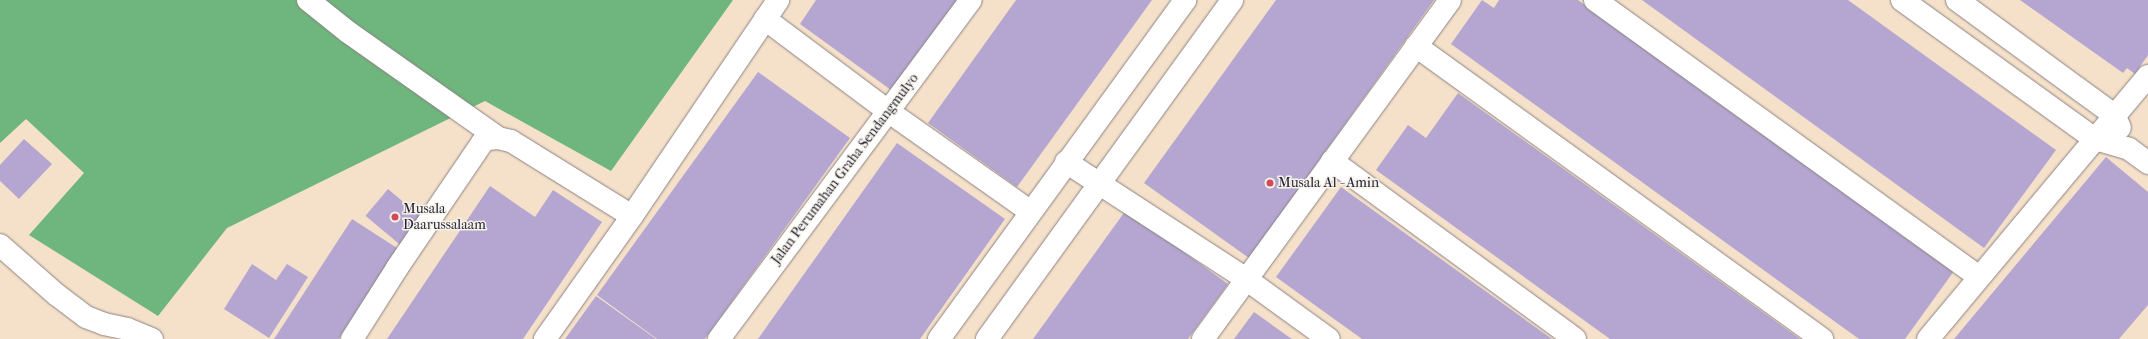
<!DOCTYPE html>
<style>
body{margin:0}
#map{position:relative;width:2148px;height:339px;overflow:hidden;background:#f5e1ca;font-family:"IM FELL French Canon",serif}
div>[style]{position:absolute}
.forest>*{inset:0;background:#6eb67d}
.building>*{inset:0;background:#b4a6d0;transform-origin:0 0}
.roads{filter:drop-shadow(0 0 1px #8c8282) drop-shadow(0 0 1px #8c8282)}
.street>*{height:22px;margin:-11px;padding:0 11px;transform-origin:11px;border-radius:11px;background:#fff}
.secondary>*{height:22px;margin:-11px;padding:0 11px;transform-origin:11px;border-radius:11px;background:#fff}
.dots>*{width:11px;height:11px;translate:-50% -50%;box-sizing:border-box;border:2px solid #f7f3e8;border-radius:50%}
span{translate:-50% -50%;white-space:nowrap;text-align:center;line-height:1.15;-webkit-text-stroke:3px #f7f3e8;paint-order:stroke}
.street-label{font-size:14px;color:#22223b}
.poi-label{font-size:14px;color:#22223b}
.left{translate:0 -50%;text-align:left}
</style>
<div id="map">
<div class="forest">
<i style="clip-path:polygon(0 0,733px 0,611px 171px,485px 101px,227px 228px,158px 316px,29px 235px,84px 173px,26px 119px,0 143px)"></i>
</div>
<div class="building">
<i style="clip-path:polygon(816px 0,957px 0,891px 90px,800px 24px)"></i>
<i style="clip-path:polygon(1016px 0,1152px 0,1017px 187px,928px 123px)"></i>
<i style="clip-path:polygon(1276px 0,1434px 0,1249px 258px,1144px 183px)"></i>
<i style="clip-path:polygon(1482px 0,1494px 8px,1499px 0,1578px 0,1954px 271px,1905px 339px,1859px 339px,1451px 44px)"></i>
<i style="clip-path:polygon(1642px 0,1848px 0,2056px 150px,1984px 248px)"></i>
<i style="clip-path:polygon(2020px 0,2148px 0,2148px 55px,2135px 74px,2127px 68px,2123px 73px)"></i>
<i style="clip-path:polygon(758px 72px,850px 138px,705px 339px,657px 339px,597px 295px)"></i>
<i style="clip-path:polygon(1458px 93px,1618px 208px,1800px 339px,1610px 339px,1376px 170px,1408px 125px,1426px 138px)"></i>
<i style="clip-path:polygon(24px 139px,52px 164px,19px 199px,0 181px,0 165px)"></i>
<i style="clip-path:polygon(897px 143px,1005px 219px,920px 339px,758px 339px)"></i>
<i style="clip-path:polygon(2106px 157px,2148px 192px,2148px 305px,2119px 339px,1954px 339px)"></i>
<i style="clip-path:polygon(490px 186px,535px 217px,553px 190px,602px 222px,523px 339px,387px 339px)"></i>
<i style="clip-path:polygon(1341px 187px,1538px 329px,1552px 339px,1362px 339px,1330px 316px,1276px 277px)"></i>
<i style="left:388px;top:189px;width:47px;height:35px;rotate:40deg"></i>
<i style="clip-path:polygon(1126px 210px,1228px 284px,1188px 339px,1033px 339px)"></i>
<i style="clip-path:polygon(352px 219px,397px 248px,357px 311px,339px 339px,274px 339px)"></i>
<i style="clip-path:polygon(252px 264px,276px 280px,287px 264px,308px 277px,269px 338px,224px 309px)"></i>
<i style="clip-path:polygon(596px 296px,642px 329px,656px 339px,565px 339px)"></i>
<i style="clip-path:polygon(1254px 312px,1289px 337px,1292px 339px,1234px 339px)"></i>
</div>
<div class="roads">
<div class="street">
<i style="left:308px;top:0;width:51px;rotate:38.7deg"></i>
<i style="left:348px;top:32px;width:184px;rotate:35.2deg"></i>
<i style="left:1595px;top:0;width:473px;rotate:35.8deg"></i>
<i style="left:1902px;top:0;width:238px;rotate:35.8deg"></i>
<i style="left:2095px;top:139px;width:35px;rotate:16deg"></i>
<i style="left:2129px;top:149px;width:24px;rotate:36deg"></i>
<i style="left:1957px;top:0;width:195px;rotate:36.2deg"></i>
<i style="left:2114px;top:115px;width:14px;rotate:65deg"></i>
<i style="left:765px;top:19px;width:154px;rotate:36.8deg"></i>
<i style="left:888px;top:111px;width:174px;rotate:35.2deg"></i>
<i style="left:1416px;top:46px;width:501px;rotate:35.82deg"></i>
<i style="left:1332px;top:161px;width:301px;rotate:36.2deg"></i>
<i style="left:1066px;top:162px;width:215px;rotate:33deg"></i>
<i style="left:1246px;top:279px;width:102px;rotate:35.9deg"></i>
<i style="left:0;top:245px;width:76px;rotate:41.3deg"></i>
<i style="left:57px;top:295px;width:36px;rotate:37deg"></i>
<i style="left:86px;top:317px;width:19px;rotate:21deg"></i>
<i style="left:104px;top:324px;width:24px;rotate:12deg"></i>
<i style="left:127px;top:329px;width:27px;rotate:22deg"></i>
<i style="left:352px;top:339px;width:84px;rotate:-57.6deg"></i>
<i style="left:397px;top:268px;width:151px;rotate:-55.8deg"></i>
<i style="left:482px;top:143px;width:6px;rotate:-39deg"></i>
<i style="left:487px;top:139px;width:11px;rotate:-5deg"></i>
<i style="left:498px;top:138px;width:13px;rotate:13deg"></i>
<i style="left:511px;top:141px;width:142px;rotate:31.8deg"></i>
<i style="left:545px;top:339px;width:151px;rotate:-54.7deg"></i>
<i style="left:632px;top:216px;width:261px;rotate:-55.9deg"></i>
<i style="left:719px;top:339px;width:422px;rotate:-53.4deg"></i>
<i style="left:1203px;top:339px;width:419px;rotate:-53.9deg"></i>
<i style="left:1928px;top:339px;width:343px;rotate:-50.1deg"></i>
</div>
<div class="secondary">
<i style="left:939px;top:339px;width:419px;rotate:-54deg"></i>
<i style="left:987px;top:339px;width:418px;rotate:-54.1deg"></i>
</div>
</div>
<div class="dots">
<i style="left:1270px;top:183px;background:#d1495b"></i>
<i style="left:395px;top:217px;background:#d1495b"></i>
</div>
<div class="street-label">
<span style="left:845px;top:169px;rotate:-53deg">Jalan Perumahan Graha Sendangmulyo</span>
</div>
<div class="poi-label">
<span class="left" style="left:1278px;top:183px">Musala Al - Amin</span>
<span class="left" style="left:403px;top:217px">Musala<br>Daarussalaam</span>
</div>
</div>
